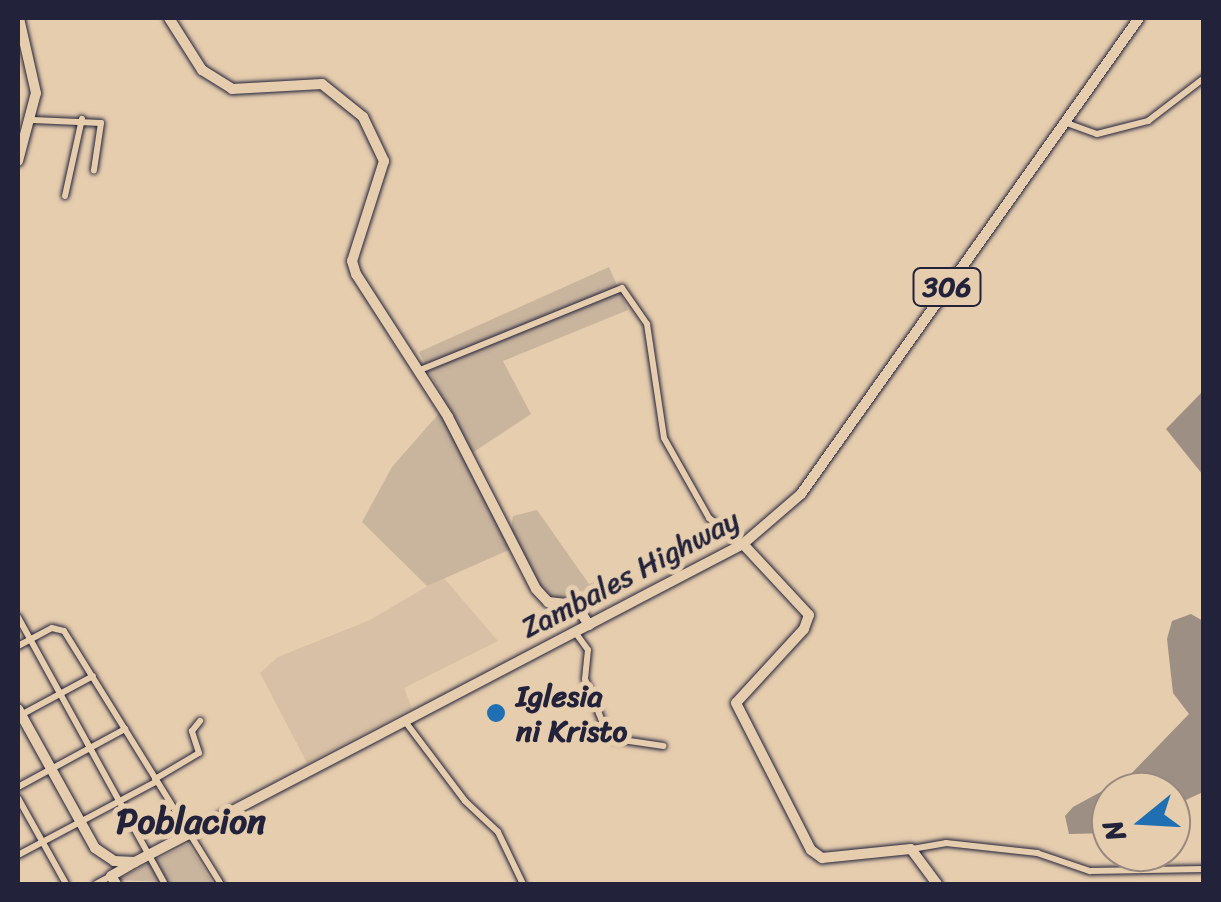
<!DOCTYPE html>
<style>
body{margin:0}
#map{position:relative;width:1221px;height:902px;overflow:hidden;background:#e6cdae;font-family:Sriracha,sans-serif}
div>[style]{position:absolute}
.built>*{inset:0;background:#d7c0a5}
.green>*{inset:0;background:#c9b49d}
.water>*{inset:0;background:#9d8f84}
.roads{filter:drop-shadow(0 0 2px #22223b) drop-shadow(0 0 2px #22223b)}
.street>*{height:6px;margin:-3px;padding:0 3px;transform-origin:3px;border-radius:3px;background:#e6cdae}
.secondary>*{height:10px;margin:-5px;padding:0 5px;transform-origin:5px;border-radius:5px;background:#e6cdae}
.primary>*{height:10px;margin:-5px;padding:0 5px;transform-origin:5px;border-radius:5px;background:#e6cdae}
.dots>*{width:28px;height:28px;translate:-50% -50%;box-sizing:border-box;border:5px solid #e6cdae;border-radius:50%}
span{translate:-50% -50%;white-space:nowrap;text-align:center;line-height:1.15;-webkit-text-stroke:10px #e6cdae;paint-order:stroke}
.shield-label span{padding:2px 8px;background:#e6cdae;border:2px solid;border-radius:8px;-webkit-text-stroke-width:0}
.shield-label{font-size:28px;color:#22223b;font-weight:700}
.street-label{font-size:30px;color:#22223b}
.poi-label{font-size:30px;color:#22223b;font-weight:700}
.left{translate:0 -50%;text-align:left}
.quarter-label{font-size:35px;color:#22223b;font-weight:700}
.frame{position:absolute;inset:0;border:20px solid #22223b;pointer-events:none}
.north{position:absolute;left:1091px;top:772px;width:100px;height:100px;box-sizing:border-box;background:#e6cdae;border:2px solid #988980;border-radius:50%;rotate:252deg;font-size:28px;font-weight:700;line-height:40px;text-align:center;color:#22223b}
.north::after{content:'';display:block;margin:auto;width:35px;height:45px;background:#1f6fb2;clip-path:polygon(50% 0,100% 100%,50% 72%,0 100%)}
</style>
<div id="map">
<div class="built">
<i style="clip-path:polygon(443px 577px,498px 641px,404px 688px,412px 708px,307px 763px,260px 673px,278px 657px,370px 620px)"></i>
</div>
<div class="green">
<i style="clip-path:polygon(609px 267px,628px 310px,503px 361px,531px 414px,472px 453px,419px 352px)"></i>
<i style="clip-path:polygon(442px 410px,511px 549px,427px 586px,362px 522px,392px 467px)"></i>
<i style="clip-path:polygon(537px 510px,589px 584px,603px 579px,607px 590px,588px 606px,580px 591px,568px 600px,543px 593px,511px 529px,513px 516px)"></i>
<i style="clip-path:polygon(188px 844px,213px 884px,116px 880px)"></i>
</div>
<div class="water">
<i style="clip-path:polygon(1203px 391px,1203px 475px,1166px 429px)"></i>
<i style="clip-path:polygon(1191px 614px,1203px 621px,1203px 792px,1171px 807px,1171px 792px,1111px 792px,1111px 833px,1069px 834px,1065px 816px,1073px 807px,1128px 777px,1189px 714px,1173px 693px,1167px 639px,1172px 621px)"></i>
</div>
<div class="roads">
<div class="street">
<i style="left:33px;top:120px;width:68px;rotate:2.5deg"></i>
<i style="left:101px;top:123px;width:48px;rotate:98.5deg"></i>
<i style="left:1064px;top:122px;width:35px;rotate:20deg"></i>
<i style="left:1097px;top:134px;width:53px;rotate:-14.3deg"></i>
<i style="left:1148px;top:121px;width:71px;rotate:-37.5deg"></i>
<i style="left:65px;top:196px;width:79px;rotate:-77.6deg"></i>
<i style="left:420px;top:370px;width:218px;rotate:-22.1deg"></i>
<i style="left:622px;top:288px;width:44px;rotate:55.2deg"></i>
<i style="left:647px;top:324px;width:115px;rotate:81.5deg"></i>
<i style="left:664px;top:438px;width:92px;rotate:60.6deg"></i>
<i style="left:709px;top:518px;width:43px;rotate:37.4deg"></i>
<i style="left:18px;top:617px;width:305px;rotate:61.2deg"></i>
<i style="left:575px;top:632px;width:22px;rotate:54deg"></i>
<i style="left:588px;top:650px;width:29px;rotate:96deg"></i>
<i style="left:585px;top:679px;width:64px;rotate:67.9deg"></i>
<i style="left:609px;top:738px;width:55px;rotate:8.4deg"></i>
<i style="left:18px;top:646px;width:38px;rotate:-28deg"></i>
<i style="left:52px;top:628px;width:12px;rotate:14deg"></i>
<i style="left:64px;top:631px;width:298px;rotate:58.2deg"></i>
<i style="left:19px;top:716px;width:84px;rotate:-28.4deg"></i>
<i style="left:404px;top:720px;width:101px;rotate:53deg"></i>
<i style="left:465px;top:801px;width:45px;rotate:43.2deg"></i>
<i style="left:498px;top:832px;width:58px;rotate:64.3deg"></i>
<i style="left:155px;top:779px;width:51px;rotate:-30.6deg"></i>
<i style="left:199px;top:753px;width:23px;rotate:-108deg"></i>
<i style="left:192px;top:731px;width:13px;rotate:-51deg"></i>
<i style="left:18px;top:787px;width:122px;rotate:-28.5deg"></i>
<i style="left:18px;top:798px;width:98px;rotate:60.8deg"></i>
<i style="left:912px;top:849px;width:35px;rotate:-10deg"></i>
<i style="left:946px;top:843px;width:92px;rotate:6.3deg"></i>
<i style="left:1037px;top:853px;width:56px;rotate:18.8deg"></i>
<i style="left:1090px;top:871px;width:114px;rotate:-1deg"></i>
<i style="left:18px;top:855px;width:157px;rotate:-28deg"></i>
<i style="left:96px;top:884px;width:17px;rotate:-28deg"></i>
</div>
<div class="secondary">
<i style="left:169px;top:18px;width:62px;rotate:57.6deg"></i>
<i style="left:202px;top:70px;width:36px;rotate:32deg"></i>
<i style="left:232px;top:89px;width:90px;rotate:-3.2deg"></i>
<i style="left:322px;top:84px;width:53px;rotate:38.8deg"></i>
<i style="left:363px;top:117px;width:49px;rotate:64.5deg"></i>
<i style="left:384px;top:161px;width:105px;rotate:107.7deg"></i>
<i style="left:352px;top:261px;width:14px;rotate:73deg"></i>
<i style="left:356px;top:274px;width:170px;rotate:57.2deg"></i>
<i style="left:448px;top:417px;width:193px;rotate:62.9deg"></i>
<i style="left:536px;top:589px;width:18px;rotate:47deg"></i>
<i style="left:548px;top:602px;width:28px;rotate:6deg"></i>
<i style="left:576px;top:605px;width:24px;rotate:57deg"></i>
<i style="left:18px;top:161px;width:70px;rotate:-75.2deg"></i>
<i style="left:36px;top:93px;width:77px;rotate:-102.8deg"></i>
<i style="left:743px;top:544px;width:97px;rotate:47.1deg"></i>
<i style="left:809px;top:615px;width:15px;rotate:110deg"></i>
<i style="left:804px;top:629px;width:100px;rotate:132.6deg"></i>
<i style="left:736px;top:703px;width:165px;rotate:63deg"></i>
<i style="left:811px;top:850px;width:14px;rotate:36deg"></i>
<i style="left:822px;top:858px;width:89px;rotate:-5.8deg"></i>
<i style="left:911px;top:849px;width:44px;rotate:53.4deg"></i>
<i style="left:116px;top:884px;width:9px;rotate:-122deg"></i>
<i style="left:111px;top:876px;width:28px;rotate:-30deg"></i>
</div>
<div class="primary">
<i style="left:18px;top:709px;width:159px;rotate:61deg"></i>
<i style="left:95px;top:848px;width:23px;rotate:34deg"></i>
<i style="left:114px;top:861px;width:21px;rotate:3deg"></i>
<i style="left:135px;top:862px;width:686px;rotate:-27.61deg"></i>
<i style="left:743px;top:544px;width:77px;rotate:-40.8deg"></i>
<i style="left:801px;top:494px;width:584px;rotate:-54.62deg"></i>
</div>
</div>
<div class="dots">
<i style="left:496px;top:713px;background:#1f6fb2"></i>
</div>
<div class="shield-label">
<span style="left:947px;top:287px">306</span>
</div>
<div class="street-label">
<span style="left:630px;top:574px;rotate:-28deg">Zambales Highway</span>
</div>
<div class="poi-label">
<span class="left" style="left:516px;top:713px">Iglesia<br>ni Kristo</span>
</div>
<div class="quarter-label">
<span style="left:191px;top:821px">Poblacion</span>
</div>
<div class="frame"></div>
<div class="north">N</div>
</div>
